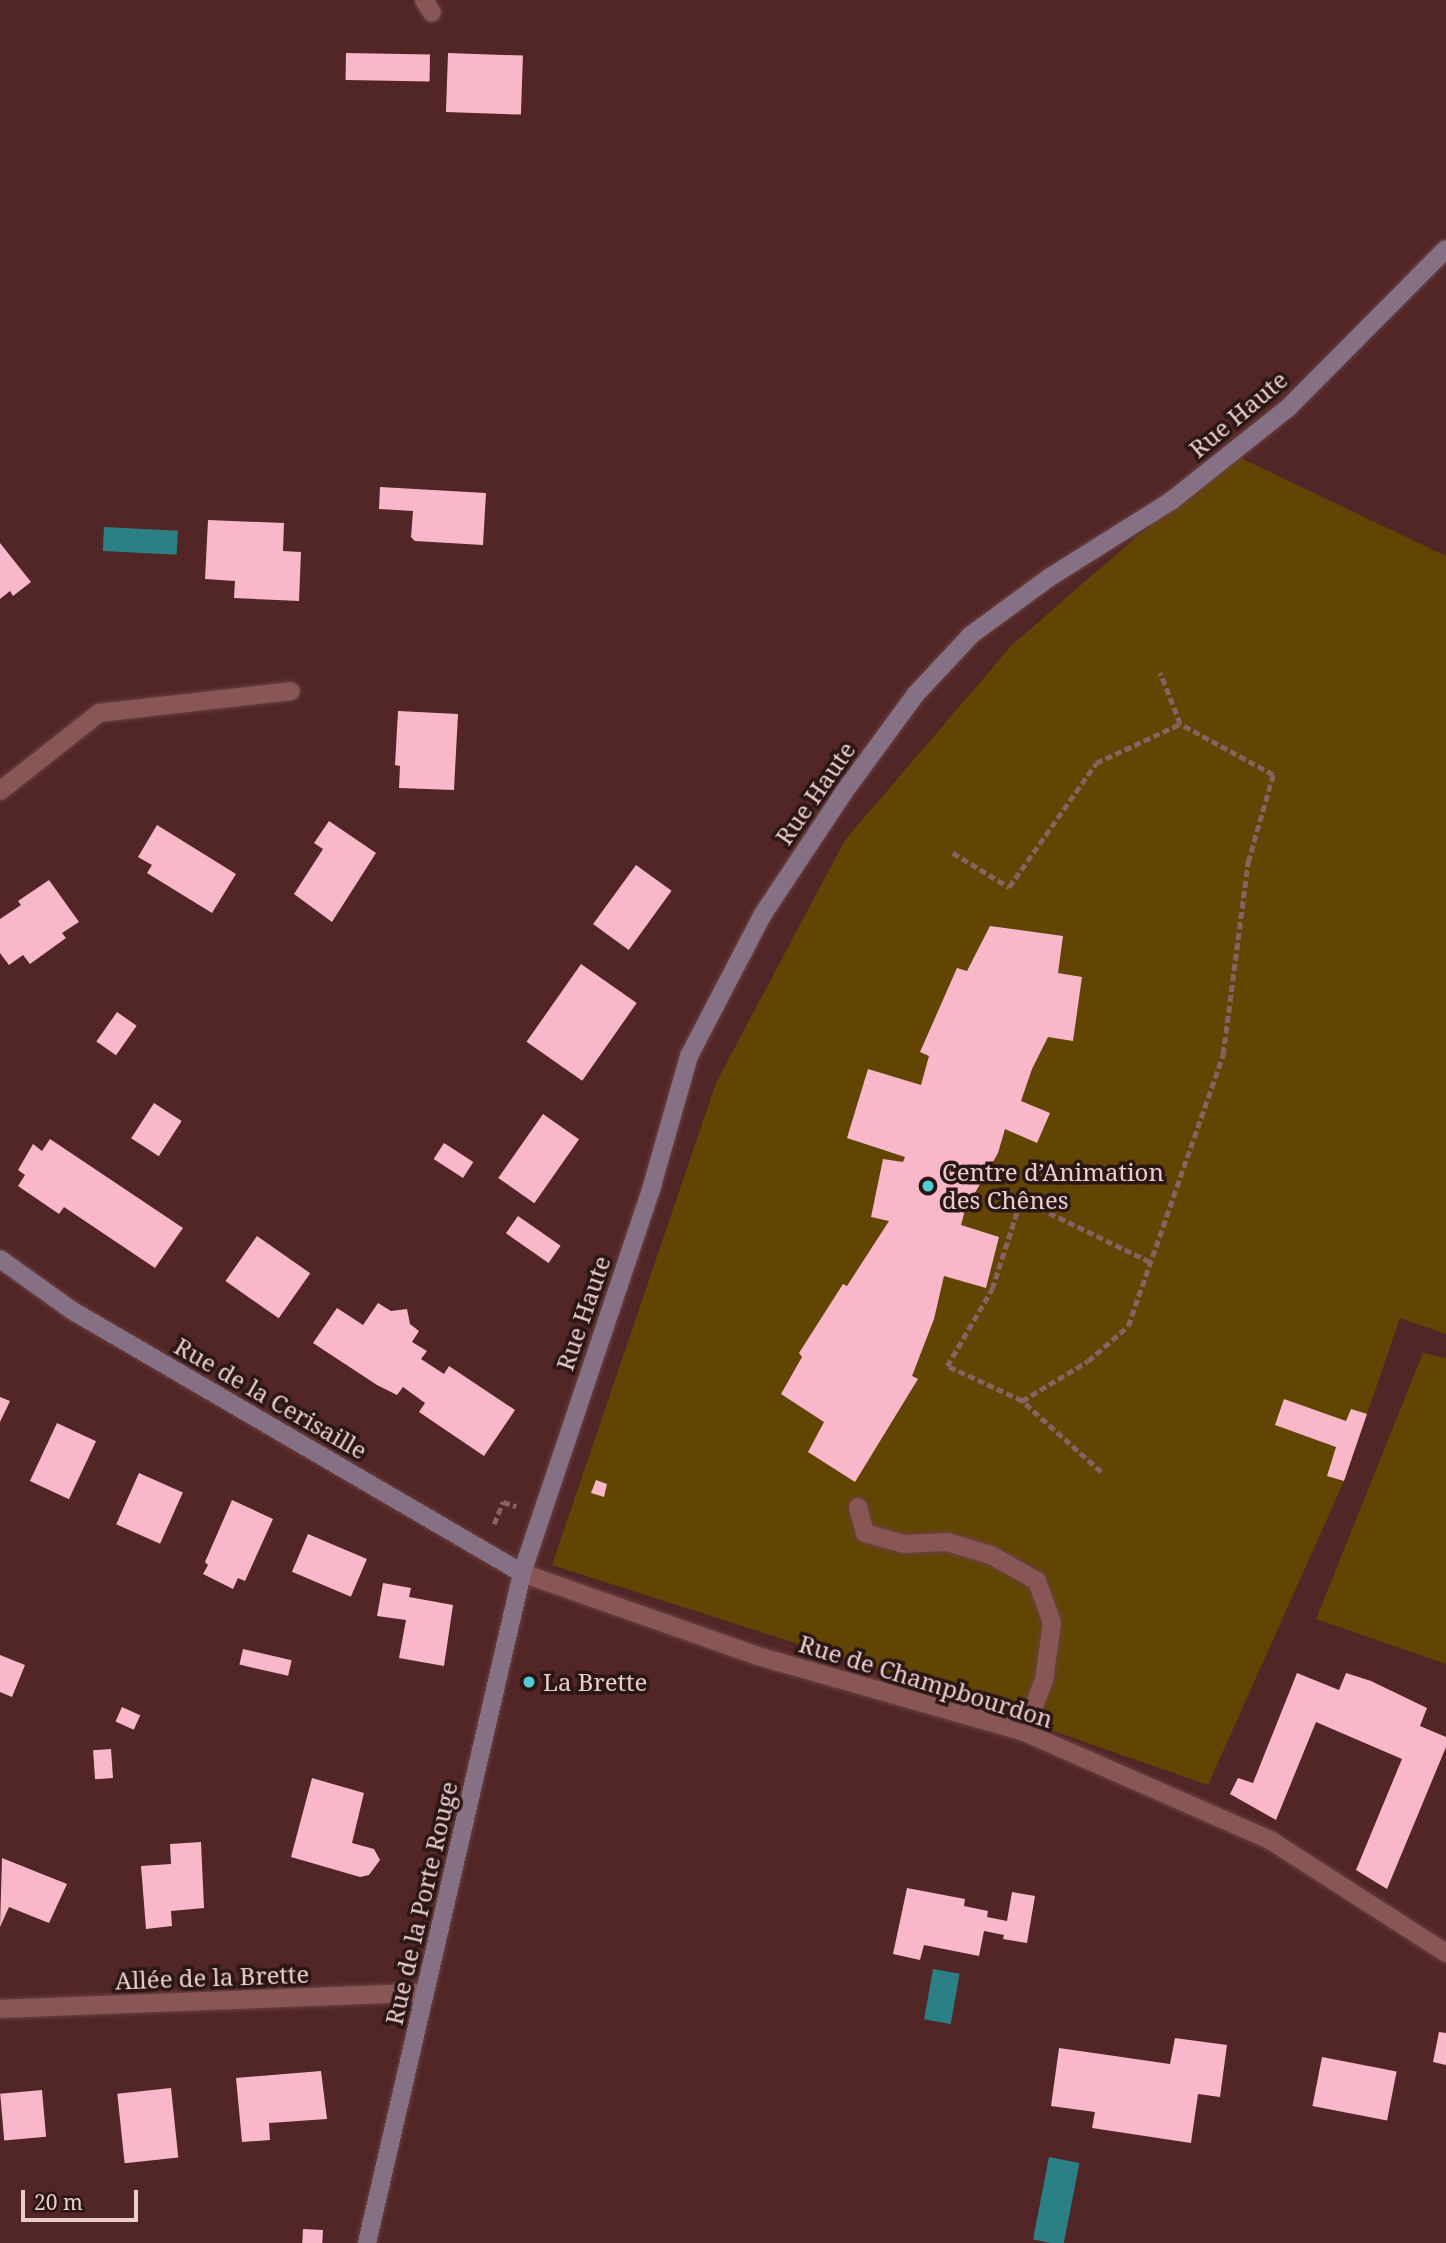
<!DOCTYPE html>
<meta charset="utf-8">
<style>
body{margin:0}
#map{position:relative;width:1446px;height:2243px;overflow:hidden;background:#522526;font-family:"Noto Serif",serif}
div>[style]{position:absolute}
.green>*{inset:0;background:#624503}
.water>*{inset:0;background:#2b8085;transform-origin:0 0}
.building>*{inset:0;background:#f9b7ca;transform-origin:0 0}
.path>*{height:4.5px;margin-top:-2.25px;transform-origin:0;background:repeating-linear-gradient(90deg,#896161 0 7px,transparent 0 10.5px)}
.roads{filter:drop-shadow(0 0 2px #694244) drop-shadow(0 0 2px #694244)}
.lane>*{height:18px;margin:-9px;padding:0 9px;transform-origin:9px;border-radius:9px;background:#885655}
.street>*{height:18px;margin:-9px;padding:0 9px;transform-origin:9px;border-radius:9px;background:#885655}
.secondary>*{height:18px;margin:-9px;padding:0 9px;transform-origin:9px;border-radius:9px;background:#867083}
.dots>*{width:19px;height:19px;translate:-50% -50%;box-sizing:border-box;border:4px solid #2b1616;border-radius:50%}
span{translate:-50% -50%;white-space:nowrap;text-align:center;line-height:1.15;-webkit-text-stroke:7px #2b1616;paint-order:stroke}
.street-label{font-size:24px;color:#ebcdcc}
.poi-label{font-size:24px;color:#ebcdcc}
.left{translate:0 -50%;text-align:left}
.scale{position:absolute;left:21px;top:2190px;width:117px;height:32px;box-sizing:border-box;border:4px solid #ebcdcc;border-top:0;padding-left:9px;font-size:21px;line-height:24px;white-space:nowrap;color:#ebcdcc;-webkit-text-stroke:5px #2b1616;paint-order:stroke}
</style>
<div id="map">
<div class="green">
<i style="clip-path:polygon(1232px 454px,1446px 556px,1446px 1334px,1400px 1318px,1344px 1481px,1208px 1785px,858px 1663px,552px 1565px,716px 1083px,845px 840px,1012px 645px)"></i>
<i style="clip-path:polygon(1423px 1353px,1446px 1358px,1446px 1664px,1316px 1619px)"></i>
</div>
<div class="water">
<i style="left:104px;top:527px;width:74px;height:24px;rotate:3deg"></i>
<i style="left:933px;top:1969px;width:27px;height:51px;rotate:10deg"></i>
<i style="left:1049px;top:2157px;width:31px;height:84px;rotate:11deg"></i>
</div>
<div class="building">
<i style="left:346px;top:53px;width:84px;height:27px;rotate:1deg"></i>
<i style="left:448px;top:53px;width:75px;height:59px;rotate:2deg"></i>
<i style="clip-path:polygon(380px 487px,486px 493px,483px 545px,415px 541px,411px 537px,413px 511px,379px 509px)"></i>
<i style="clip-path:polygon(208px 520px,284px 523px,283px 551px,301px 552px,299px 601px,234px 598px,235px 581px,205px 579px)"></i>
<i style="clip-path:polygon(0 543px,31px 582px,13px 596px,10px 591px,0 599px)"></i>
<i style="clip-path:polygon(398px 711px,458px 714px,454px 790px,399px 788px,400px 766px,395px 765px)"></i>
<i style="clip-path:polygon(329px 821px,376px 853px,332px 922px,294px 894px,323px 849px,314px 843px)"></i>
<i style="clip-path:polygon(157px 825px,236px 874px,212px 913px,147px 873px,152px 865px,138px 857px)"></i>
<i style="left:636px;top:865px;width:44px;height:73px;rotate:36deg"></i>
<i style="clip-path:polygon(49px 880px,79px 922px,62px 933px,66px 938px,30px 964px,23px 955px,9px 965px,0 953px,0 919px,21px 905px,18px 901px)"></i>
<i style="clip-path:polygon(990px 926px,1063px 936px,1058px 973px,1082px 977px,1073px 1041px,1048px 1037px,1032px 1069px,1021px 1101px,1050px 1113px,1037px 1143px,1005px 1129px,998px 1153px,965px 1210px,961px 1225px,999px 1237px,986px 1288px,944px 1276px,934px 1319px,912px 1376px,918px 1379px,855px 1482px,808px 1452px,824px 1422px,781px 1394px,802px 1357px,799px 1353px,843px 1284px,847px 1286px,889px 1221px,871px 1217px,883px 1159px,903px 1162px,905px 1157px,847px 1138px,868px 1069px,921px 1085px,929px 1056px,920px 1052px,957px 968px,967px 971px)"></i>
<i style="left:581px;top:964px;width:68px;height:95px;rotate:35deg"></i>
<i style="left:117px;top:1012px;width:24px;height:36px;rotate:35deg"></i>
<i style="left:154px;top:1103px;width:33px;height:42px;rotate:33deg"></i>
<i style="left:543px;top:1114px;width:44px;height:78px;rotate:35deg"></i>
<i style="clip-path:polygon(50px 1139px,183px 1228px,155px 1268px,64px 1207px,59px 1214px,18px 1186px,25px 1175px,18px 1170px,33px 1144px,42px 1151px)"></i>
<i style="left:444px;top:1143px;width:35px;height:19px;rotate:33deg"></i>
<i style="left:518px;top:1216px;width:52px;height:21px;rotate:35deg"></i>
<i style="left:257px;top:1236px;width:65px;height:55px;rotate:35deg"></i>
<i style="clip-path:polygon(378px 1303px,391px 1311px,407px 1309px,410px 1324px,419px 1331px,412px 1342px,427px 1351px,421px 1359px,444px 1374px,449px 1366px,515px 1410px,484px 1456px,419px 1412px,425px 1403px,403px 1387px,397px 1395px,377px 1385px,313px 1343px,337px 1308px,363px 1325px)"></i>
<i style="clip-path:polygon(0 1397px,10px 1401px,0 1422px)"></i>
<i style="clip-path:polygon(1284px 1399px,1346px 1421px,1351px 1409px,1367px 1414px,1344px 1481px,1327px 1476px,1336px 1447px,1275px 1425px)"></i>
<i style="left:57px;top:1423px;width:43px;height:64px;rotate:25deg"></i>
<i style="left:139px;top:1473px;width:48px;height:56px;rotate:24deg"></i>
<i style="clip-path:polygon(596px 1480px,607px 1484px,604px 1497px,591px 1493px)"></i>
<i style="clip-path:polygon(232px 1500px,273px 1519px,245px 1581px,238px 1578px,233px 1589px,203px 1574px,208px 1565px,205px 1562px)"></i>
<i style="left:308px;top:1534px;width:64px;height:41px;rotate:23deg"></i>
<i style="clip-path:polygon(383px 1583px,411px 1588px,409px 1597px,453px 1605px,444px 1666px,399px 1658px,406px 1620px,377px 1616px)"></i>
<i style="left:243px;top:1649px;width:50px;height:16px;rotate:13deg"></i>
<i style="clip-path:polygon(0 1655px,25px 1665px,12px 1697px,0 1692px)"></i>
<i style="clip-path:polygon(1297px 1673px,1339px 1690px,1346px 1673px,1371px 1681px,1427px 1708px,1420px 1726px,1446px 1737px,1446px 1747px,1387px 1889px,1356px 1870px,1402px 1759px,1316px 1722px,1276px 1820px,1230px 1794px,1238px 1778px,1253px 1783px)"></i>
<i style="left:122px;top:1707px;width:20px;height:16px;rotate:24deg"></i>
<i style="left:111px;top:1749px;width:29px;height:18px;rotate:86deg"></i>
<i style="clip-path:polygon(312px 1778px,364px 1793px,352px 1843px,374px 1849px,380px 1860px,369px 1875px,360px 1877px,291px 1857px)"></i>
<i style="clip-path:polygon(201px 1842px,204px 1908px,171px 1911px,172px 1926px,146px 1929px,141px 1866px,171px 1864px,170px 1844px)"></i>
<i style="clip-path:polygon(2px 1858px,67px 1884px,49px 1923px,9px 1907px,0 1927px)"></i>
<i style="clip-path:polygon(907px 1888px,965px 1899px,964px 1906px,988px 1911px,987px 1917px,1007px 1921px,1012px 1892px,1035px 1896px,1027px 1943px,1003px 1939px,1004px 1935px,984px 1931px,979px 1956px,924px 1945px,920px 1960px,893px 1954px)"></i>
<i style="clip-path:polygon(1439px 2032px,1446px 2033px,1446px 2065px,1433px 2062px)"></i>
<i style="clip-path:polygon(1175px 2038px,1227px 2045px,1220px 2097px,1198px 2094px,1191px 2143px,1092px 2128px,1095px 2112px,1051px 2106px,1059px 2048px,1170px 2064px)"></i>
<i style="left:1322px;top:2057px;width:76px;height:50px;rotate:11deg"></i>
<i style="clip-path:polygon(321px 2071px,327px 2119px,269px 2123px,270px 2140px,242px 2142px,236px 2078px)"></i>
<i style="left:171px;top:2088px;width:70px;height:54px;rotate:84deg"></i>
<i style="left:42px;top:2090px;width:47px;height:42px;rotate:85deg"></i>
<i style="left:303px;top:2229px;width:20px;height:14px;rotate:3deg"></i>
</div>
<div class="path">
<i style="left:953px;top:853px;width:66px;rotate:31.3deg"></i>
<i style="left:1009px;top:887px;width:151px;rotate:-54.9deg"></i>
<i style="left:1096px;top:763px;width:93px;rotate:-24.9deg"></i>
<i style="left:1022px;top:1401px;width:77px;rotate:-31.2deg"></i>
<i style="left:1088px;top:1361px;width:53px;rotate:-41.2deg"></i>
<i style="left:1128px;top:1326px;width:288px;rotate:-70.7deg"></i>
<i style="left:1223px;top:1054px;width:194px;rotate:-82.6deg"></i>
<i style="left:1248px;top:862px;width:91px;rotate:-74deg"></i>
<i style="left:1273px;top:775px;width:106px;rotate:-151.3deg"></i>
<i style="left:1180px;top:724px;width:55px;rotate:-111.4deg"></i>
<i style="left:1101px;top:1472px;width:106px;rotate:-138.1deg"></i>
<i style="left:1022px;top:1401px;width:83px;rotate:-155deg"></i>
<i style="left:947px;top:1366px;width:89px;rotate:-59.7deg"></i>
<i style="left:992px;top:1289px;width:95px;rotate:-72.1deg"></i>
<i style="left:1021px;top:1199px;width:144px;rotate:26deg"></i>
<i style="left:494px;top:1524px;width:24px;rotate:-68deg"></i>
<i style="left:503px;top:1502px;width:14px;rotate:17deg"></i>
</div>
<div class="roads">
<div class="lane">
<i style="left:424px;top:0;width:15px;rotate:58deg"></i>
<i style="left:858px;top:1507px;width:27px;rotate:75deg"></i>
<i style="left:865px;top:1533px;width:41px;rotate:15.8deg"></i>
<i style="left:904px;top:1544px;width:43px;rotate:-2.7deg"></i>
<i style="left:947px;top:1542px;width:46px;rotate:16.5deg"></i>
<i style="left:991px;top:1555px;width:53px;rotate:29.5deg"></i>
<i style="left:1037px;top:1581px;width:45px;rotate:70.3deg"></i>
<i style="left:1052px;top:1623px;width:58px;rotate:98deg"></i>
<i style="left:1044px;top:1680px;width:56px;rotate:111deg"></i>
</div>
<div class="street">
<i style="left:0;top:791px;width:126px;rotate:-38.2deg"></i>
<i style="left:99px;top:713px;width:193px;rotate:-6.5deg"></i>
<i style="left:522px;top:1573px;width:250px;rotate:19.4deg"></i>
<i style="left:758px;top:1656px;width:277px;rotate:15.9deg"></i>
<i style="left:1024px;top:1732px;width:269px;rotate:23.7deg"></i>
<i style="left:1270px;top:1840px;width:209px;rotate:32.7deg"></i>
<i style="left:0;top:2009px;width:425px;rotate:-2.2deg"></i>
</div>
<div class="secondary">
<i style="left:0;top:1259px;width:90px;rotate:35.5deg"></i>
<i style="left:73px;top:1311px;width:520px;rotate:30.26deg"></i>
<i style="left:367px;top:2243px;width:688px;rotate:-76.97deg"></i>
<i style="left:522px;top:1573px;width:408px;rotate:-71.4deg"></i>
<i style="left:652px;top:1186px;width:135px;rotate:-74.1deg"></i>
<i style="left:689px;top:1056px;width:160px;rotate:-62.5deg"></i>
<i style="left:763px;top:914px;width:146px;rotate:-56.4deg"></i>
<i style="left:844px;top:792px;width:122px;rotate:-53.7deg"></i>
<i style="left:916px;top:694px;width:81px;rotate:-47deg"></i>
<i style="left:971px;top:635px;width:98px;rotate:-36.3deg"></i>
<i style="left:1050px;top:577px;width:143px;rotate:-32.1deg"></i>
<i style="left:1171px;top:501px;width:149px;rotate:-38.5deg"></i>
<i style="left:1288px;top:408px;width:224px;rotate:-45.2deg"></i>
</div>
</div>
<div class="dots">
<i style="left:928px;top:1186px;background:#51ccd3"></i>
<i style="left:529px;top:1682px;background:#51ccd3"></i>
</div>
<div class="street-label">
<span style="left:1238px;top:414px;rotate:-40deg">Rue Haute</span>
<span style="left:815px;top:793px;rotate:-55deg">Rue Haute</span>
<span style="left:583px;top:1313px;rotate:-71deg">Rue Haute</span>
<span style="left:271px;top:1398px;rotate:30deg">Rue de la Cerisaille</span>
<span style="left:926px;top:1681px;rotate:17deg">Rue de Champbourdon</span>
<span style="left:421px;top:1903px;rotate:-77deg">Rue de la Porte Rouge</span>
<span style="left:212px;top:1977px;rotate:-2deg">Allée de la Brette</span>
</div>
<div class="poi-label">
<span class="left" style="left:942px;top:1186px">Centre d’Animation<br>des Chênes</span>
<span class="left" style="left:543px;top:1682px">La Brette</span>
</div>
<div class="scale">20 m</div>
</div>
